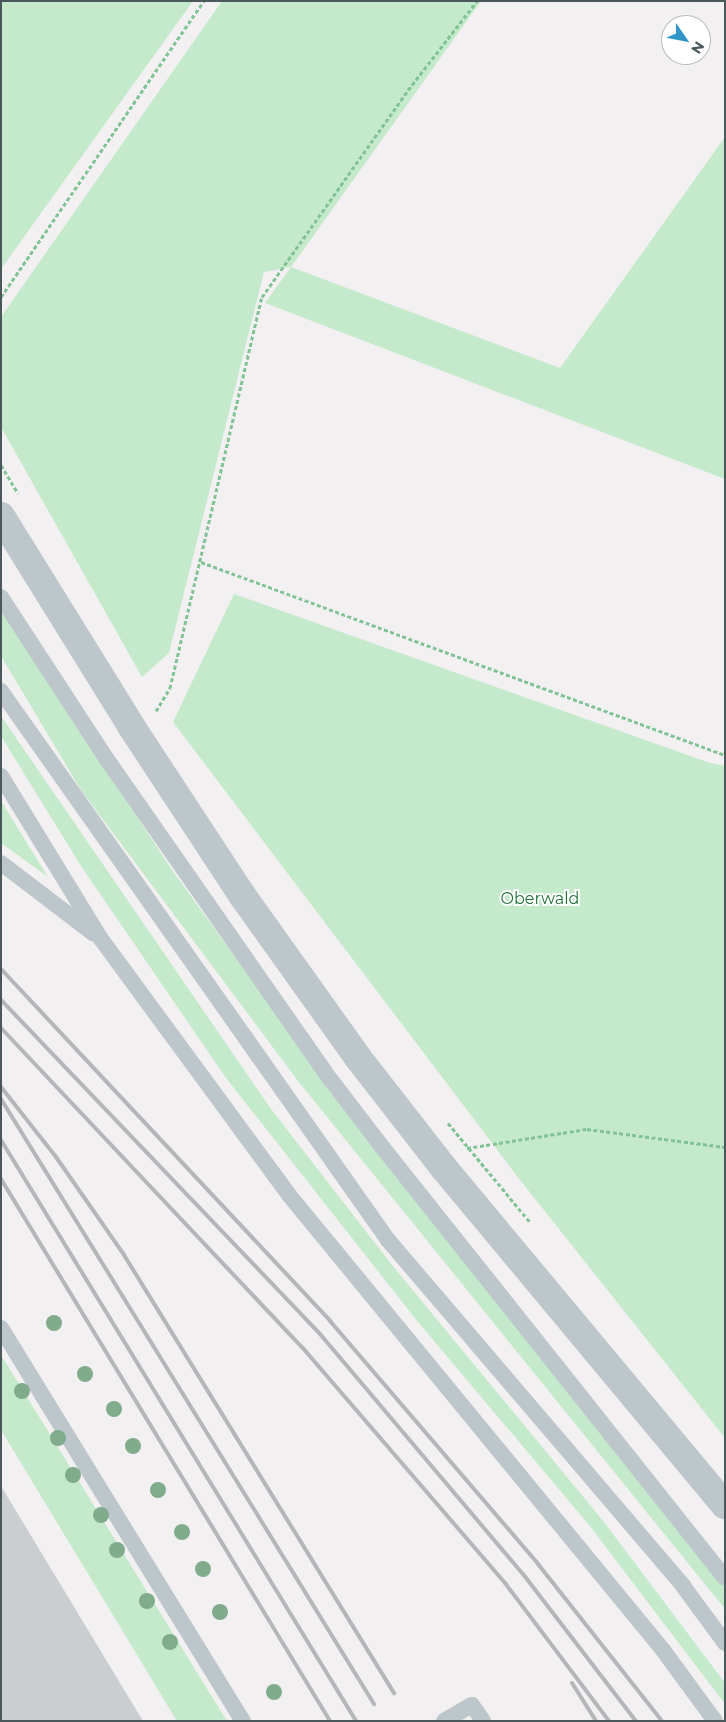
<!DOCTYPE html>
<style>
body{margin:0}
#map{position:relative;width:726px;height:1722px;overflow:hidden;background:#f2f0f1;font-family:Montserrat,sans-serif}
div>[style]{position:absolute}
.green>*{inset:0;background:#c4eacb}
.building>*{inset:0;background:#caced1}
.path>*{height:3px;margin-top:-1.5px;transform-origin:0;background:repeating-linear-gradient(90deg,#81c394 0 4px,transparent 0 6.5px)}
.service>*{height:16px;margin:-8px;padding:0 8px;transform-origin:8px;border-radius:8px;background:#bdc7cb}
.tertiary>*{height:28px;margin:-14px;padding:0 14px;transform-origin:14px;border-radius:14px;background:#bdc7cb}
.rail>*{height:4px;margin:-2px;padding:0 2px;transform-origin:2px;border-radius:2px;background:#b3b7b9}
.trees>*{width:16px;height:16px;margin:-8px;border-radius:50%;background:#80ac8c}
span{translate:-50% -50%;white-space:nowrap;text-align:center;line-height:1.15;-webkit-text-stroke:4px #fff;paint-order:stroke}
.park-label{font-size:16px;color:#23743a}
.frame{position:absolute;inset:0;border:2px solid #4a575b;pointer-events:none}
.north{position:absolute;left:661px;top:15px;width:50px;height:50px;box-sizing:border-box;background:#fff;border:1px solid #b7bcbd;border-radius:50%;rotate:123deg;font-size:14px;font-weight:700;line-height:20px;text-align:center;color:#4a575b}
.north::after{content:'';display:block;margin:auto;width:18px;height:22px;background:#3197cb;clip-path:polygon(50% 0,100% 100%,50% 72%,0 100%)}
</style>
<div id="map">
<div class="green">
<i style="clip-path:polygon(1px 1px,193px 1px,1px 269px)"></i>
<i style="clip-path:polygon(222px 1px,481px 1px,291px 267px,560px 368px,725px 137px,725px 479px,265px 303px,291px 267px,264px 272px,169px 653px,142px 677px,1px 427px,1px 317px)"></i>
<i style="clip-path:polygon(234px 594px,710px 763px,725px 766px,725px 1438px,520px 1180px,173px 722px)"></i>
<i style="clip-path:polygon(1px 610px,172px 870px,359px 1128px,725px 1575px,725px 1609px,298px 1081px,81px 790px,1px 656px)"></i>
<i style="clip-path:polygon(1px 716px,271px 1109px,392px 1265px,604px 1522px,725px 1683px,725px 1704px,589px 1525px,418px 1322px,226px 1078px,81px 866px,1px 736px)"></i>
<i style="clip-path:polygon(1px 801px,48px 877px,1px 843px)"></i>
<i style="clip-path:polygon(1px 1355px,227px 1721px,177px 1721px,1px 1430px)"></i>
</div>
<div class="building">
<i style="clip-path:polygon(1px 1486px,143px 1721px,1px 1721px)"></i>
</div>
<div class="path">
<i style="left:1px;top:297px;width:359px;rotate:-55.6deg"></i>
<i style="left:1px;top:465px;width:33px;rotate:59deg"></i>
<i style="left:201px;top:562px;width:558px;rotate:20.22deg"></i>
<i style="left:156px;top:711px;width:27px;rotate:-59deg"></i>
<i style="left:170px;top:688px;width:402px;rotate:-76.8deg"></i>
<i style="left:262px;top:297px;width:253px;rotate:-54.8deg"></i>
<i style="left:408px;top:90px;width:113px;rotate:-52.2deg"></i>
<i style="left:448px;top:1123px;width:129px;rotate:50.4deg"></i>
<i style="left:467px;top:1148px;width:121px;rotate:-9deg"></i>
<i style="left:587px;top:1129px;width:139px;rotate:7.4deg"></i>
</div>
<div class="service">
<i style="left:1px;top:597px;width:192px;rotate:56.9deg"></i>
<i style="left:106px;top:758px;width:393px;rotate:55.1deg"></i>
<i style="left:331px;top:1080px;width:86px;rotate:52.6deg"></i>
<i style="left:383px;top:1148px;width:549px;rotate:51.5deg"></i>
<i style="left:1px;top:691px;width:672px;rotate:54.82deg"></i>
<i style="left:388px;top:1240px;width:455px;rotate:49.5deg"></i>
<i style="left:683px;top:1586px;width:71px;rotate:53.6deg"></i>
<i style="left:1px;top:776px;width:191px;rotate:58.5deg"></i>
<i style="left:101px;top:939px;width:318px;rotate:53.7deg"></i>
<i style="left:289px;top:1195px;width:589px;rotate:50.58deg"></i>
<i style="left:663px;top:1650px;width:88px;rotate:53.8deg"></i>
<i style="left:1px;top:863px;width:116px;rotate:37.3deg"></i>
<i style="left:1px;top:1328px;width:462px;rotate:58.4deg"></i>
<i style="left:444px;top:1721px;width:32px;rotate:-30deg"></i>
<i style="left:472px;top:1705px;width:19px;rotate:55deg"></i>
</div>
<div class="tertiary">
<i style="left:1px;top:516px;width:247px;rotate:58.2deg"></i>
<i style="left:131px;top:726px;width:202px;rotate:56.7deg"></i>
<i style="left:242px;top:895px;width:201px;rotate:54.5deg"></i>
<i style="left:359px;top:1059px;width:137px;rotate:52.1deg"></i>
<i style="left:443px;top:1167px;width:440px;rotate:50.2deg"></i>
</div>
<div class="rail">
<i style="left:1px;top:969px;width:482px;rotate:46.9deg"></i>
<i style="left:330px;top:1321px;width:320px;rotate:49.4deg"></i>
<i style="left:538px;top:1564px;width:200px;rotate:51.7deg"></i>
<i style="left:1px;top:1000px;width:462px;rotate:46.3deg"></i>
<i style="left:320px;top:1334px;width:314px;rotate:49.8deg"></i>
<i style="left:523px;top:1574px;width:185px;rotate:52.5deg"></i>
<i style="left:1px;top:1028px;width:439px;rotate:46.7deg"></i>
<i style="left:302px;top:1347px;width:311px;rotate:49.3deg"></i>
<i style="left:505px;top:1583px;width:173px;rotate:53deg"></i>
<i style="left:1px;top:1087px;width:89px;rotate:51.8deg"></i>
<i style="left:56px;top:1157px;width:119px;rotate:55.2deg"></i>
<i style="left:124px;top:1255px;width:515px;rotate:58.35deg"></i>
<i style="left:1px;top:1099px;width:711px;rotate:58.34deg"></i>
<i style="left:1px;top:1140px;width:681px;rotate:58.57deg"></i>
<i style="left:1px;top:1179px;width:634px;rotate:58.74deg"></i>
<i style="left:572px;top:1683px;width:45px;rotate:57.7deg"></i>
</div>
<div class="trees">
<i style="left:54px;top:1323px"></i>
<i style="left:85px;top:1374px"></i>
<i style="left:22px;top:1391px"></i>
<i style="left:114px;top:1409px"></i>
<i style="left:58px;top:1438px"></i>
<i style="left:133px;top:1446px"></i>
<i style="left:73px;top:1475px"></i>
<i style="left:158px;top:1490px"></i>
<i style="left:101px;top:1515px"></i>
<i style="left:182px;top:1532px"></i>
<i style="left:117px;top:1550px"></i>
<i style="left:203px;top:1569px"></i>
<i style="left:147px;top:1601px"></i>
<i style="left:220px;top:1612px"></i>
<i style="left:170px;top:1642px"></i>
<i style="left:274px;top:1692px"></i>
</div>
<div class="park-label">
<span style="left:540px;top:899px">Oberwald</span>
</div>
<div class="frame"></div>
<div class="north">N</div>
</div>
